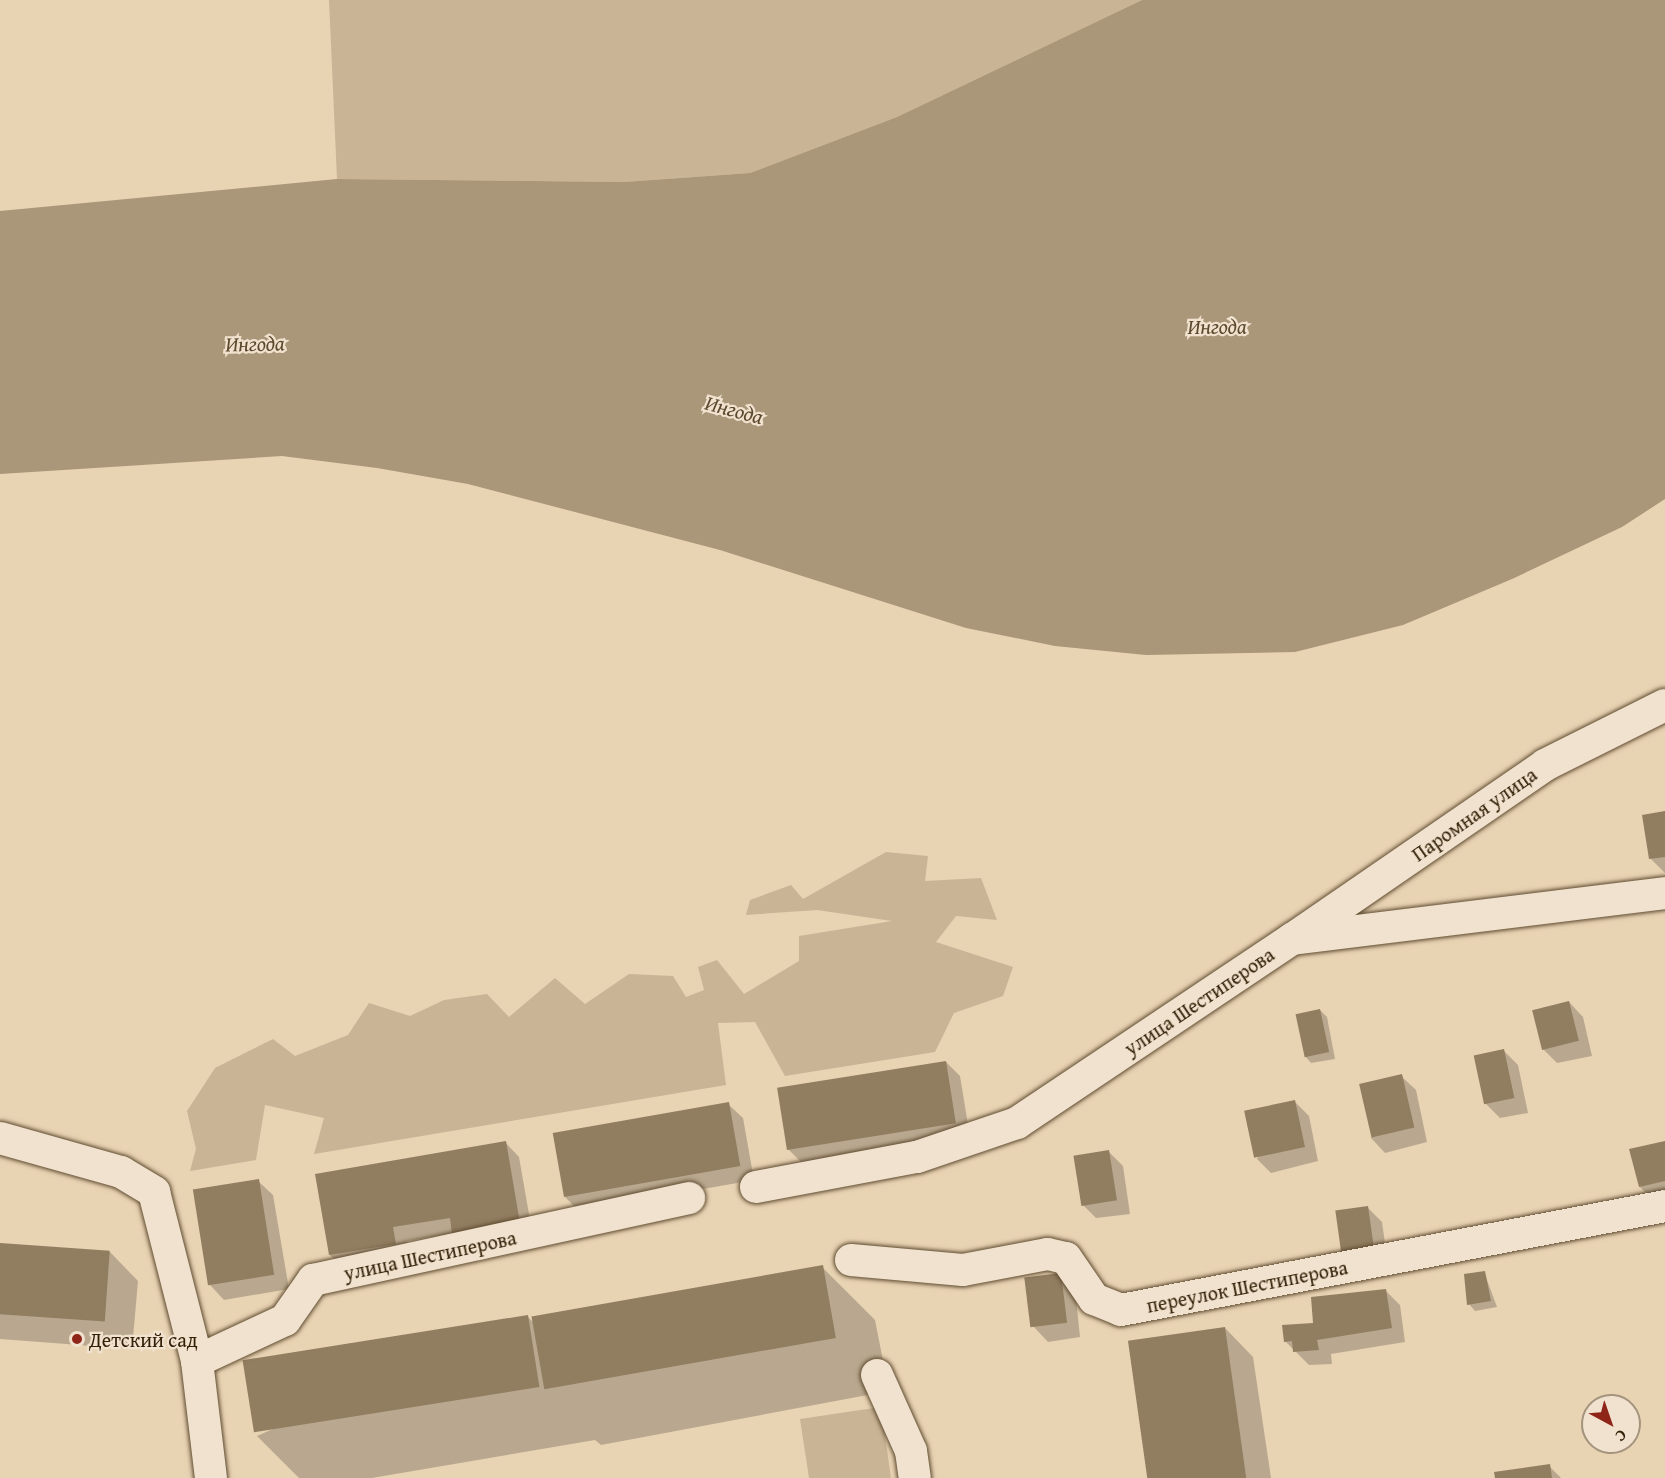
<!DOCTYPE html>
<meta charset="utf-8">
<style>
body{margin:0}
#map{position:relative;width:1665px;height:1478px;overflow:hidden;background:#e8d3b3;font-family:"Gentium Book Plus",serif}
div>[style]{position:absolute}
.green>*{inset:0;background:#c9b496}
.water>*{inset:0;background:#aa9678}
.shadow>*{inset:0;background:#0003}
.building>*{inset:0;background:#917d60;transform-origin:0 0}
.roads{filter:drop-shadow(0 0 2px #604c31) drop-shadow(0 0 2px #604c31)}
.minor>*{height:32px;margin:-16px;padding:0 16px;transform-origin:16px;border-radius:16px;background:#f0e2ce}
.dots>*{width:16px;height:16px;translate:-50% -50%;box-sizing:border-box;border:3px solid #f0e2ce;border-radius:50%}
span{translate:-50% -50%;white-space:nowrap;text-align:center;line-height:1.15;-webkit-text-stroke:4.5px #f0e2ce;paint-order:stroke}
.street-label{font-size:20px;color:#321f06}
.poi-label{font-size:20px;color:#321f06}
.left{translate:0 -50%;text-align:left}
.water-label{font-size:21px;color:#5c492e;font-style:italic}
.north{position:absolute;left:1581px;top:1394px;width:60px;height:60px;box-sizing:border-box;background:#f0e2ce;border:2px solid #a4947e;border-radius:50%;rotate:140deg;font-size:16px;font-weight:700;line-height:24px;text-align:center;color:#321f06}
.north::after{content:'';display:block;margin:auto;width:21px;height:27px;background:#8f2418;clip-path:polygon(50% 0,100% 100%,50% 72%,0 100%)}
</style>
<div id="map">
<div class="green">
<i style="clip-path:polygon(329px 0,1142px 0,897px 117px,750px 173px,624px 182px,337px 179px)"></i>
<i style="clip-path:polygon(886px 852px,928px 856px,925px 881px,981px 878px,997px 920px,956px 916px,936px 942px,1013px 967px,1003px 996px,954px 1013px,935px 1052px,785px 1076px,755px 1022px,718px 1023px,726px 1085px,314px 1154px,324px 1118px,265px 1105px,256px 1160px,190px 1171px,196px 1149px,187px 1111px,215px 1068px,273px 1039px,295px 1056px,348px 1035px,369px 1003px,410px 1016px,444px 1000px,487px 994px,509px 1017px,555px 978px,585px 1004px,629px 974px,673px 976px,686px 997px,704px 990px,698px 967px,717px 960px,744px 994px,799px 961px,799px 936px,892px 921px,817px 910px,746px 915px,750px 900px,791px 885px,803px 899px)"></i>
<i style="clip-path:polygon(881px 1407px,891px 1478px,809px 1478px,800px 1419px)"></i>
</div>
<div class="water">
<i style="clip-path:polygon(1142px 0,1665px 0,1665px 499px,1622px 527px,1512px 579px,1403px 625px,1295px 652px,1146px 655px,1055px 646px,966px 628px,720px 550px,468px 484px,377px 468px,282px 456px,0 474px,0 211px,337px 179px,624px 182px,750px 173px,897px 117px)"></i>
</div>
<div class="shadow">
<i style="clip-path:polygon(1665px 813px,1665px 873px,1650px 858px)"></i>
<i style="clip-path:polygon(1569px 1002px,1583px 1017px,1592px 1056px,1557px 1063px,1543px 1049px)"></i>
<i style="clip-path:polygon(1320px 1010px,1327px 1017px,1335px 1059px,1311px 1063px,1305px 1056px)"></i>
<i style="clip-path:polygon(1503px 1050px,1518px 1065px,1528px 1113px,1500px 1118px,1486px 1104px,1476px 1056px)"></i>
<i style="clip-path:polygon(946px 1062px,960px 1076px,970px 1137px,802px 1163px,788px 1149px)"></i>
<i style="clip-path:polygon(1401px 1076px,1416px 1090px,1427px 1142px,1385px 1153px,1371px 1138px)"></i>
<i style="clip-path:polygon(1294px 1101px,1309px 1116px,1318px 1161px,1271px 1173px,1257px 1159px)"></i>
<i style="clip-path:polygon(728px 1104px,743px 1118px,754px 1180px,579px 1211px,565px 1197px)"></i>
<i style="clip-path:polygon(505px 1142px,519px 1157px,533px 1237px,454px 1233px,407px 1241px,410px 1258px,344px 1269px,330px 1255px)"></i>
<i style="clip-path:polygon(1665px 1142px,1665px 1198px,1654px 1201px,1640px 1187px)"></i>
<i style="clip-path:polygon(1109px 1152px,1123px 1166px,1130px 1214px,1096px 1218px,1082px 1204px)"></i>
<i style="clip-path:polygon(258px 1181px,273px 1195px,289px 1289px,224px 1300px,210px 1285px)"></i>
<i style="clip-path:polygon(1367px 1207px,1382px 1222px,1388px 1265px,1357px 1269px)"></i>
<i style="clip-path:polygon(0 1244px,110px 1252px,138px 1281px,132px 1349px,0 1339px)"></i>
<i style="clip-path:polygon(822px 1267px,875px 1320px,889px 1391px,601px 1445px,595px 1440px,372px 1478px,299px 1478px,257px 1436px,527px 1316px,533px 1322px)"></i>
<i style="clip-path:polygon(1484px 1272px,1497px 1307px,1475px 1311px,1469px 1304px)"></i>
<i style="clip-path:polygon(1060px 1275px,1075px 1289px,1080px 1337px,1048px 1342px,1034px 1327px)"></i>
<i style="clip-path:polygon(1385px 1290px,1400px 1305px,1405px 1342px,1331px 1354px,1332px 1364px,1309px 1365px,1285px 1341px)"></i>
<i style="clip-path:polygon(1225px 1328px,1253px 1357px,1271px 1478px,1149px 1478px)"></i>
<i style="clip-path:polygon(1549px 1466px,1561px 1478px,1497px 1478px)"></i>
</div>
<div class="building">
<i style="clip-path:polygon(1665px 811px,1665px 857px,1649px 859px,1642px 815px)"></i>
<i style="left:1569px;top:1001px;width:41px;height:38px;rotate:76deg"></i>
<i style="left:1320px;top:1009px;width:44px;height:25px;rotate:78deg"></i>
<i style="left:1504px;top:1049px;width:50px;height:31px;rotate:78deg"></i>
<i style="left:946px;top:1061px;width:63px;height:171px;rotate:81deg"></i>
<i style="left:1402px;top:1074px;width:55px;height:44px;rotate:77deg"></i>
<i style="left:1295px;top:1100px;width:48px;height:52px;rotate:78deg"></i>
<i style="left:729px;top:1102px;width:65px;height:179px;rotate:80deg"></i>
<i style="clip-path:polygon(506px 1141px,520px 1223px,452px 1234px,450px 1218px,393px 1227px,396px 1244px,329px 1255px,315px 1174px)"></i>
<i style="clip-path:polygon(1665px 1141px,1665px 1181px,1639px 1187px,1629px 1149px)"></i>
<i style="left:1109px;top:1150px;width:51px;height:36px;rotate:81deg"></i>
<i style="left:259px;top:1179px;width:97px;height:67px;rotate:81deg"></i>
<i style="left:1368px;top:1206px;width:45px;height:33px;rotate:82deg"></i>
<i style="left:0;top:1243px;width:110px;height:71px;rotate:4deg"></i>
<i style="left:823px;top:1265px;width:74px;height:296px;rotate:80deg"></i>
<i style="clip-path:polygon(1485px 1271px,1491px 1301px,1467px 1305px,1464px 1274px)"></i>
<i style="left:1061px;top:1273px;width:50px;height:37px;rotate:83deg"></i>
<i style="clip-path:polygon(1386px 1289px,1392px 1328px,1317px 1340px,1319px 1350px,1293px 1352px,1292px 1341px,1284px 1342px,1282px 1325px,1313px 1323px,1311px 1297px)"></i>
<i style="left:528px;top:1315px;width:73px;height:289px;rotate:81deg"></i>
<i style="left:1225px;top:1327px;width:153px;height:98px;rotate:82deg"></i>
<i style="clip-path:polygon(1550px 1464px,1552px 1478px,1495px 1478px,1494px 1472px)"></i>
</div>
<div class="roads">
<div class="minor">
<i style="left:1295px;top:937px;width:303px;rotate:-34.5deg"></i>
<i style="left:1545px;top:765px;width:134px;rotate:-26.6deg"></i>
<i style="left:0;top:1138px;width:126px;rotate:15.7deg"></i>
<i style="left:121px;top:1172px;width:39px;rotate:31deg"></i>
<i style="left:154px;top:1192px;width:174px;rotate:75.7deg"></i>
<i style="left:197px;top:1361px;width:118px;rotate:83.2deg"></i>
<i style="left:756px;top:1187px;width:164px;rotate:-10.6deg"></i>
<i style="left:917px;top:1157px;width:106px;rotate:-18.8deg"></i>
<i style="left:1017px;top:1123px;width:331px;rotate:-33.8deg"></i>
<i style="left:1292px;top:939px;width:376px;rotate:-7deg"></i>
<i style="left:851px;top:1260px;width:112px;rotate:5.1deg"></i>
<i style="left:963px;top:1270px;width:86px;rotate:-10.7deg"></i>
<i style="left:1048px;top:1254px;width:18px;rotate:13deg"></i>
<i style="left:1066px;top:1258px;width:50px;rotate:55.7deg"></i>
<i style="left:1094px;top:1299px;width:29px;rotate:22deg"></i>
<i style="left:1121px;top:1310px;width:554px;rotate:-10.82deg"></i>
<i style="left:197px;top:1361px;width:97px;rotate:-25deg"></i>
<i style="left:285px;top:1320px;width:49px;rotate:-55deg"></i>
<i style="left:313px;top:1280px;width:385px;rotate:-12.3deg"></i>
<i style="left:877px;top:1375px;width:83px;rotate:65.9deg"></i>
<i style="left:911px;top:1451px;width:27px;rotate:82deg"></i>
</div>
</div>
<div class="dots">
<i style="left:77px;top:1339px;background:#8f2418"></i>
</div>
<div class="street-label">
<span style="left:1474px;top:814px;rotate:-35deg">Паромная улица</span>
<span style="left:1199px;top:1001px;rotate:-34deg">улица Шестиперова</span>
<span style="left:430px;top:1255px;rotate:-12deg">улица Шестиперова</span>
<span style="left:1247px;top:1286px;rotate:-11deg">переулок Шестиперова</span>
</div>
<div class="poi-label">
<span class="left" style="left:89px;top:1339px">Детский сад</span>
</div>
<div class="water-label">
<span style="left:1217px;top:327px">Ингода</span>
<span style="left:255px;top:344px;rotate:-1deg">Ингода</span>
<span style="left:734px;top:410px;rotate:15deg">Ингода</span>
</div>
<div class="north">С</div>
</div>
